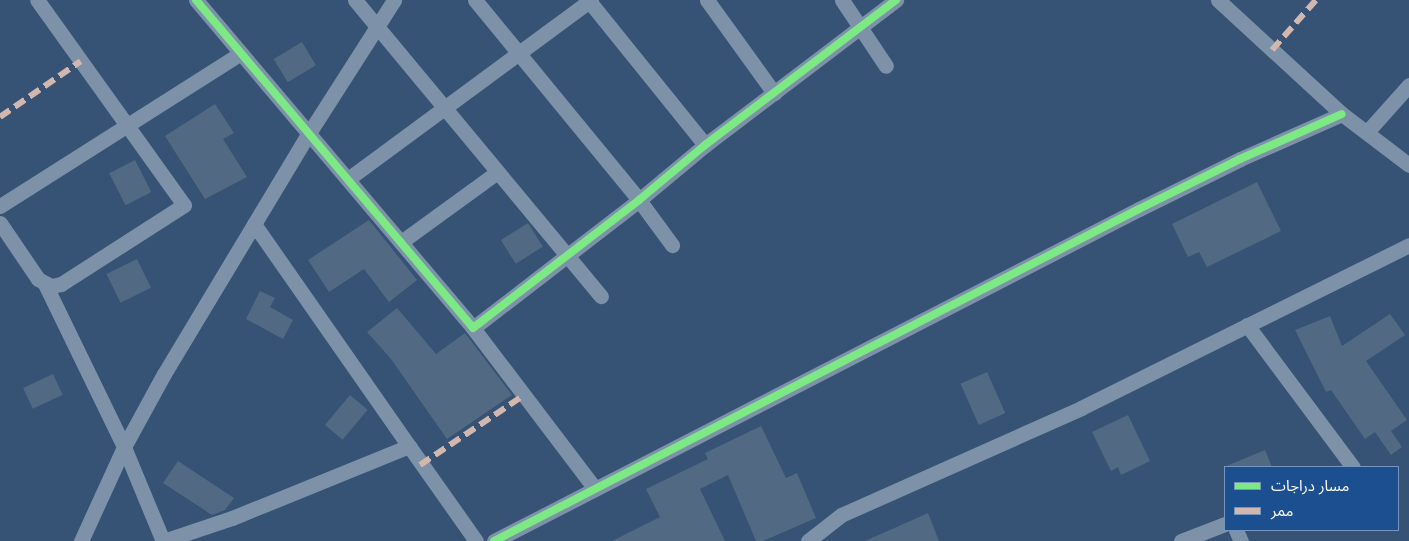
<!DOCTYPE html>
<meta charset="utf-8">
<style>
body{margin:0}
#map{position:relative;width:1409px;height:541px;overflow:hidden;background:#365274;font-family:Poppins,"Noto Sans Arabic",sans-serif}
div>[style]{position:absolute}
.building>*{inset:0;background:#526984;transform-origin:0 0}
.minor>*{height:15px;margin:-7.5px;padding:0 7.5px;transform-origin:7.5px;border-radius:7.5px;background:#7d92a8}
.quiet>*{height:6px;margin-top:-3px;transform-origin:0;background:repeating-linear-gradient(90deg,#d1b7ad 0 12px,transparent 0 18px)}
.cycleway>*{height:8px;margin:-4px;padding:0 4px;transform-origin:4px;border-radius:4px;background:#7ce984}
span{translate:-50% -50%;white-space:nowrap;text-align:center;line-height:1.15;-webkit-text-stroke:4px #1b4f8f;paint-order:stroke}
.legend{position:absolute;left:1224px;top:466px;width:175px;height:65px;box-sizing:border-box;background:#1b4f8f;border:1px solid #7695bc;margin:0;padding:6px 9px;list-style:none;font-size:15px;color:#fff}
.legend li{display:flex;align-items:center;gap:10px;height:25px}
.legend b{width:25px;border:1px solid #7695bc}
</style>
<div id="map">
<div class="building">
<i style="left:302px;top:42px;width:27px;height:33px;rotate:59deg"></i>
<i style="clip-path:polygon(215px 104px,234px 133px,223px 139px,247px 177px,205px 199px,165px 136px)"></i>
<i style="left:135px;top:160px;width:36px;height:29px;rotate:63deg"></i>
<i style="clip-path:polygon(1257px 182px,1281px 231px,1207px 267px,1199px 252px,1188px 257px,1172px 224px)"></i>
<i style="clip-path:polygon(369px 220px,417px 280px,389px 302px,364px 269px,329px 292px,308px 260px)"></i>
<i style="left:528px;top:223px;width:28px;height:32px;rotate:58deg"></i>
<i style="left:137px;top:259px;width:32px;height:34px;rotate:64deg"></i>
<i style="clip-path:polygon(260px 291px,275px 298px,270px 307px,293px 320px,283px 339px,246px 319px)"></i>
<i style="clip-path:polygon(397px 308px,436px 354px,465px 333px,512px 395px,447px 439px,391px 359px,367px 332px)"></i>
<i style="clip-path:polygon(1390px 314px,1405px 335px,1366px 361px,1407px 420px,1391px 431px,1402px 447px,1391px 455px,1375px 432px,1365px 439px,1331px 390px,1326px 392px,1295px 330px,1330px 316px,1342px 346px)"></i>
<i style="left:987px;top:372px;width:45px;height:29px;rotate:66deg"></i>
<i style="left:53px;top:374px;width:23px;height:33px;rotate:65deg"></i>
<i style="left:350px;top:395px;width:23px;height:39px;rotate:40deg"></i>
<i style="clip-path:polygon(1128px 415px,1150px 461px,1121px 475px,1118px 467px,1111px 471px,1092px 432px)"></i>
<i style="clip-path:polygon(761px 426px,786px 478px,797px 473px,816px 518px,763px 541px,756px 541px,728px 475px,700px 489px,725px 541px,612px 541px,660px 517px,646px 489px,708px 459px,705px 453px)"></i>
<i style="clip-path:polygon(1265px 450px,1272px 467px,1224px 467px)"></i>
<i style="clip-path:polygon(178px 461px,234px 498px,225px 510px,212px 515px,163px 483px)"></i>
<i style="clip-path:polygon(928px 513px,939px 541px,865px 541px,908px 522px)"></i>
</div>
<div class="minor">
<i style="left:196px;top:0;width:429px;rotate:49.8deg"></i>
<i style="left:473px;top:328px;width:210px;rotate:-37.6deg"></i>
<i style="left:639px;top:200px;width:86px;rotate:-39.8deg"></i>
<i style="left:705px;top:145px;width:240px;rotate:-37.2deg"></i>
<i style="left:355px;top:0;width:385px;rotate:50.3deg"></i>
<i style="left:475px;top:0;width:259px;rotate:50.6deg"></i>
<i style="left:639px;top:200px;width:56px;rotate:53.7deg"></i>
<i style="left:707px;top:0;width:115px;rotate:54.2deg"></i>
<i style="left:842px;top:0;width:79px;rotate:56.3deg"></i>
<i style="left:1218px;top:0;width:168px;rotate:42.6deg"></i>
<i style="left:1342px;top:114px;width:84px;rotate:37.3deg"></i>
<i style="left:589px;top:1px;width:185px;rotate:51.1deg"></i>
<i style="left:1367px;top:132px;width:63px;rotate:-48.2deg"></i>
<i style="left:348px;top:179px;width:302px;rotate:-36.4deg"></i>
<i style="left:0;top:206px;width:285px;rotate:-32.4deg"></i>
<i style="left:0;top:223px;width:68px;rotate:55.8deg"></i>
<i style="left:38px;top:279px;width:15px;rotate:28deg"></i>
<i style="left:51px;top:286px;width:10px;rotate:-11deg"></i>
<i style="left:61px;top:284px;width:146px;rotate:-32.7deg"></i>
<i style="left:184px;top:205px;width:252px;rotate:-125.6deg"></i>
<i style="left:254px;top:224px;width:271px;rotate:55.1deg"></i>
<i style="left:401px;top:242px;width:117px;rotate:-36deg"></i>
<i style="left:45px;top:284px;width:181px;rotate:64.1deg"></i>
<i style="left:124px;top:447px;width:102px;rotate:67.5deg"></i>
<i style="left:1247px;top:325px;width:177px;rotate:53.3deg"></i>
<i style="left:473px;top:328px;width:202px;rotate:52.8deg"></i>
<i style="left:1236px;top:530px;width:12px;rotate:66deg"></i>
<i style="left:81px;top:541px;width:103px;rotate:-65.4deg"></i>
<i style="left:124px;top:447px;width:83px;rotate:-61.3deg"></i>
<i style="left:164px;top:374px;width:281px;rotate:-59deg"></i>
<i style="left:309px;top:133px;width:158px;rotate:-57.4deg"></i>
<i style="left:163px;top:541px;width:73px;rotate:-18.4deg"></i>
<i style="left:232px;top:518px;width:191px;rotate:-22.1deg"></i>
<i style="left:409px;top:446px;width:116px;rotate:54.8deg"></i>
<i style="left:494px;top:541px;width:725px;rotate:-27.24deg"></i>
<i style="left:1139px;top:209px;width:113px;rotate:-26.3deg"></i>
<i style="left:1240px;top:159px;width:111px;rotate:-23.8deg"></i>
<i style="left:808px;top:541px;width:42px;rotate:-38.2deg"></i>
<i style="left:841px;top:515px;width:263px;rotate:-24deg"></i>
<i style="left:1081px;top:408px;width:366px;rotate:-26.4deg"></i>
<i style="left:1181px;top:541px;width:47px;rotate:-21.1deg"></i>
</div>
<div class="quiet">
<i style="left:1272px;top:50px;width:67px;rotate:-48.7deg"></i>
<i style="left:0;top:117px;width:98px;rotate:-34.7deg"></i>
<i style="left:420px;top:465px;width:125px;rotate:-33.9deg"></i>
</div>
<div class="cycleway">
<i style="left:196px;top:0;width:429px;rotate:49.8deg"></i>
<i style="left:473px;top:328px;width:210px;rotate:-37.6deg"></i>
<i style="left:639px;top:200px;width:86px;rotate:-39.8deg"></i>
<i style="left:705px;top:145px;width:240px;rotate:-37.2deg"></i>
<i style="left:494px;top:541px;width:725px;rotate:-27.24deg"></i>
<i style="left:1139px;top:209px;width:113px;rotate:-26.3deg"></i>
<i style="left:1240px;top:159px;width:111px;rotate:-23.8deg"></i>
</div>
<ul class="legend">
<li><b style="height:6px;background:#7ce984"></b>مسار دراجات</li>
<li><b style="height:6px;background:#d1b7ad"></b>ممر</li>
</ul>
</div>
